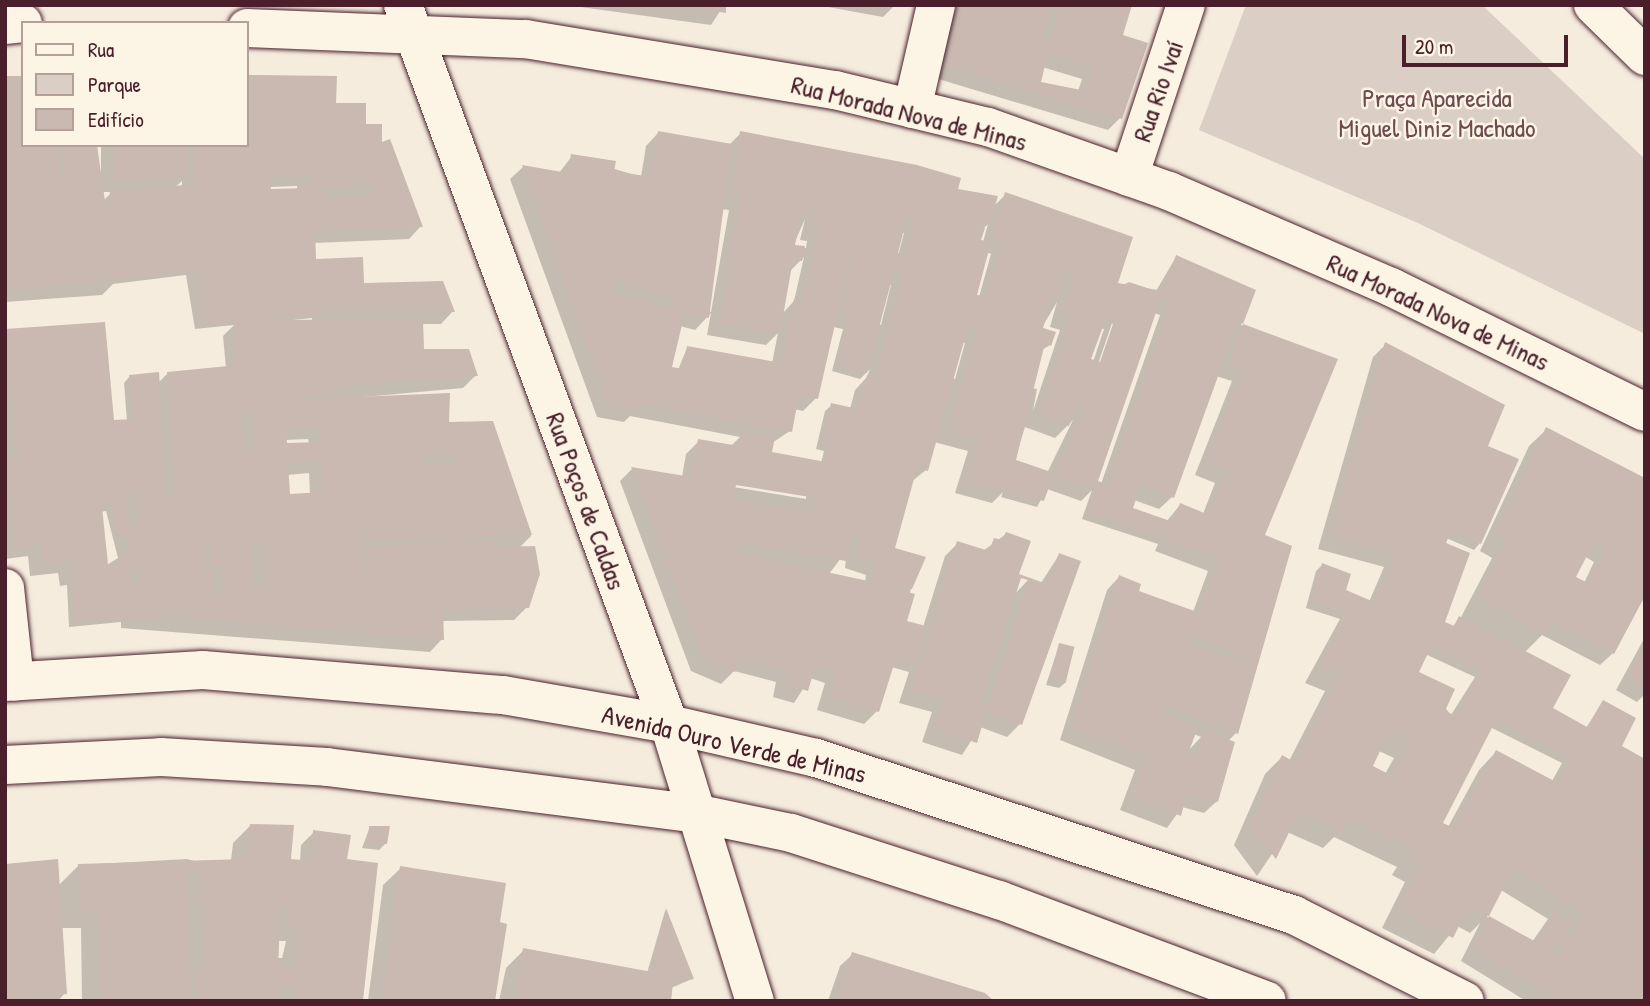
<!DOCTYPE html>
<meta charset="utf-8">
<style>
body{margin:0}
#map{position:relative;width:1650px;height:1006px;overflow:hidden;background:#f5ecde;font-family:"Patrick Hand",sans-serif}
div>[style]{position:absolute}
.green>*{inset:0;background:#dbcec4}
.shadow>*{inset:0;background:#0003}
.building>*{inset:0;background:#cab9b1;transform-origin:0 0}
.roads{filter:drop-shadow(0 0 2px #4a1f2b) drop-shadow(0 0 2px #4a1f2b)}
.street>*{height:38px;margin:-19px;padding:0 19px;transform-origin:19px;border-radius:19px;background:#fcf5e5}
.secondary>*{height:38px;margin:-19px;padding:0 19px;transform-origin:19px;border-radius:19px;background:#fcf5e5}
span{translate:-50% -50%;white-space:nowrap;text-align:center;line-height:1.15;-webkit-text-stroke:5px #fcf5e5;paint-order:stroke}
.street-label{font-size:26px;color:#4a1f2b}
.park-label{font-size:26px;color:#6e4b51}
.frame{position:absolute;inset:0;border:7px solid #4a1f2b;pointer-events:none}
.legend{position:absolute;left:21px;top:21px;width:228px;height:126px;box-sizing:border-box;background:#fcf5e5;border:2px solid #b59f9b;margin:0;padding:9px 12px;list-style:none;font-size:21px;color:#4a1f2b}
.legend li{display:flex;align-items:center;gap:14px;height:35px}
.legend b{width:35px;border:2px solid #b59f9b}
.scale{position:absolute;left:1402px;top:35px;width:166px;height:32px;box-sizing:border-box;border:4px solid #4a1f2b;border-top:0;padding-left:9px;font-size:21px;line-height:24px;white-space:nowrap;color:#4a1f2b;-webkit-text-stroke:5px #fcf5e5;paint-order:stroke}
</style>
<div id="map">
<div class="green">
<i style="clip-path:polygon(1246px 5px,1482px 5px,1645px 159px,1645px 334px,1418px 223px,1199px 130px)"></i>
</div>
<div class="shadow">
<i style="clip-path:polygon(566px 5px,724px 5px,711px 25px)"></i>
<i style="clip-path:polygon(817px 5px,895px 5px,883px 17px)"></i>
<i style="clip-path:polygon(evenodd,957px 5px,1131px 5px,1121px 36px,1120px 118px,1108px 130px,935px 78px,957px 5px,1042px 67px,1082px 79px,1078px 91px,1038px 83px,1042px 67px)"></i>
<i style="clip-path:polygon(evenodd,247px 77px,335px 78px,334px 104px,380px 144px,421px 226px,409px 239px,314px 243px,315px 260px,363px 285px,453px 311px,441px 324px,421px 324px,422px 351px,476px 375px,463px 388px,331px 400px,447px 424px,492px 423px,531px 536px,519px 548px,527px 607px,514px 620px,442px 621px,442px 639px,430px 652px,121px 628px,121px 622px,69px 627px,67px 585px,60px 586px,58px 573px,30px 576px,28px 556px,5px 559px,5px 331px,113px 425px,127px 421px,124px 383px,130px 376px,158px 383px,168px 373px,226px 368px,223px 336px,234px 325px,195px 329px,186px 275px,113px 284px,102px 295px,5px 302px,5px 78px,23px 145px,96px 145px,101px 184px,101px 145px,247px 145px,247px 77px,182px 181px,182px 187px,174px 188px,182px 181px,247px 77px,297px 186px,297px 191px,267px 192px,269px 187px,297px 186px,247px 77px,102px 192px,112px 192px,104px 200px,102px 192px,247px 77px,312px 318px,312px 323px,293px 320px,312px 318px,247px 77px,308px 439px,309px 444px,285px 445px,285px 440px,308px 439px,247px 77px,309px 473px,310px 495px,288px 496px,287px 475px,309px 473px,247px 77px,106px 511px,118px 558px,105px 566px,100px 512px,106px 511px)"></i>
<i style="clip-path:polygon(evenodd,658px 133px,729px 145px,741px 133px,994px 206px,1006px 194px,1113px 290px,1129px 282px,1156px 291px,1176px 257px,1254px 291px,1241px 325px,1335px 360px,1262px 536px,1290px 547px,1236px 733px,1228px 741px,1217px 801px,1204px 813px,1182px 807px,1167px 828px,1120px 810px,1135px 770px,1060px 740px,1107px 590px,1119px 577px,1136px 592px,1193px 612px,1208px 571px,1155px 551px,1158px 544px,1082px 519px,1092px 490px,1081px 501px,1047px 489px,1037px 507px,1001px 497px,1003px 492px,992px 503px,955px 493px,968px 451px,934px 442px,926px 470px,911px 482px,892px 549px,911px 588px,903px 627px,923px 627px,945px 556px,958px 543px,983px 551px,1006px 534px,1012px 597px,1029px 579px,1041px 583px,1059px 555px,1020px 724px,1007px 737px,980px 727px,962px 755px,922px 742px,932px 712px,899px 703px,909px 672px,891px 667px,877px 711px,864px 724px,817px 710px,825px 683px,810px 678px,794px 703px,773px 697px,776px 682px,734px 671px,721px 684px,691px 671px,620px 481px,632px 469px,682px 477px,686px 454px,699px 441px,730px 447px,740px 437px,630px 416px,624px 422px,597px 417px,510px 179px,523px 167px,559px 173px,572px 156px,641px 177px,646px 146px,658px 133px,722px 209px,729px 210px,711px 312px,708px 311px,722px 209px,658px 133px,805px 219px,800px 240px,807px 241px,806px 248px,793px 246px,805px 219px,658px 133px,988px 224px,983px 242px,979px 241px,983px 229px,988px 224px,658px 133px,899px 231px,904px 233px,898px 256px,899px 231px,658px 133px,986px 252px,991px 254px,979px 297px,975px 296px,986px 252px,658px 133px,804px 257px,794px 301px,782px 314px,789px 272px,804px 257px,658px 133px,887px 284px,891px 285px,881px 325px,876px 324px,887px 284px,658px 133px,1125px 295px,1099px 371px,1096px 370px,1112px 323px,1125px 295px,658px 133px,1057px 302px,1050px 327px,1060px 330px,1033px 411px,1037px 389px,1030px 388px,1042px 350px,1050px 345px,1041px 329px,1057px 302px,658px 133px,711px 313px,707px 335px,766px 345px,778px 333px,772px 363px,687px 348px,678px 370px,670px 368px,680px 326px,695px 330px,711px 313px,658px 133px,1154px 313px,1160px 315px,1101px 484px,1096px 482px,1154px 313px,658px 133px,833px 327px,843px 329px,832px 371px,860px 379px,870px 369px,867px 377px,855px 390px,850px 409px,832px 405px,825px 411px,816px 449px,824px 451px,821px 463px,770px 454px,772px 443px,790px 431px,794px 409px,803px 411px,816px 398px,833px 327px,658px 133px,1100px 328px,1104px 329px,1093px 362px,1089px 360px,1100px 328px,658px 133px,962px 342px,965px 343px,955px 379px,952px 378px,962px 342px,658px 133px,1216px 376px,1232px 381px,1195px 475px,1215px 483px,1203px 514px,1180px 505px,1166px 522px,1131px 509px,1134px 500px,1159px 509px,1172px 497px,1216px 376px,658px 133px,1073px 420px,1047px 473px,1014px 461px,1025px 427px,1055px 438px,1073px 420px,658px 133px,727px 482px,806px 495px,806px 499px,727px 486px,727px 482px,658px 133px,847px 550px,845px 568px,866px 575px,865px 582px,829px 574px,847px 550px,658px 133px,1194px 734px,1201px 737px,1188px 751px,1194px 734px)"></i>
<i style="clip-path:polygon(evenodd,1385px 345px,1482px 454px,1480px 543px,1474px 550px,1446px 538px,1443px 623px,1452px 627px,1460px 619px,1492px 558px,1480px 551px,1529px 446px,1547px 429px,1645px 480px,1613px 653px,1600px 665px,1542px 635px,1524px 653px,1551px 708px,1586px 728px,1604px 702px,1619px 746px,1645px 760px,1645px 1001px,1526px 1001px,1461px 961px,1480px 923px,1470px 933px,1457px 926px,1434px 954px,1382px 928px,1405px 882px,1392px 875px,1397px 867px,1334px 837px,1323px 848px,1287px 832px,1257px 876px,1234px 845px,1265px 774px,1282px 757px,1289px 761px,1325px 691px,1305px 683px,1340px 619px,1306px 608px,1316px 571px,1322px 565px,1343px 591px,1369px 602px,1384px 567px,1318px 549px,1373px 357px,1385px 345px,1584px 556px,1594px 562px,1584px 583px,1569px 585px,1584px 556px,1385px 345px,1425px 654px,1475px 677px,1451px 715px,1417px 673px,1425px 654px,1385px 345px,1490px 727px,1562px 763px,1552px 781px,1496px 752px,1479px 770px,1448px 827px,1440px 823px,1490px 727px,1385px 345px,1379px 751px,1394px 758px,1385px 774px,1371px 767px,1379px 751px,1385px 345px,1501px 890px,1548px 919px,1532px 942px,1487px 917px,1501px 890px)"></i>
<i style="clip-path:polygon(1645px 637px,1645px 694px,1637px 702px,1616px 690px)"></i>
<i style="clip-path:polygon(1059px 645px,1066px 682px,1059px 688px,1046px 685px)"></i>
<i style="clip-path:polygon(evenodd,251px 825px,290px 860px,300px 861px,301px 845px,314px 832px,345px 861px,361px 1001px,82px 1001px,81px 928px,61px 928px,65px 993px,58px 1001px,5px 1001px,5px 866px,58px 886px,79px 865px,187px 859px,205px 864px,231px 860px,233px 843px,251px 825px,279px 941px,286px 941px,278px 976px,279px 941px)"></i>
<i style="clip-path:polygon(370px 827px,386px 843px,379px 850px,362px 848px)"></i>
<i style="clip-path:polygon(401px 868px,492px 1001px,368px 1001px,383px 885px)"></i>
<i style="clip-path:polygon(665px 911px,692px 979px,671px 988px,669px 1001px,499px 1001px,506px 968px,524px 950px,647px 973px)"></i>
<i style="clip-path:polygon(853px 954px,992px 1001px,828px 1001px,840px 966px)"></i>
</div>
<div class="building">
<i style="clip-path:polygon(677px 5px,726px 5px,726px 13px)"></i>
<i style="clip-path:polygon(evenodd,962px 5px,1052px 5px,1044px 39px,1051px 41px,1059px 5px,1132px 5px,1123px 35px,1148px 43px,1122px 119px,947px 66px,962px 5px,1048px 53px,1093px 67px,1086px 91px,1041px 82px,1048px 53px)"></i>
<i style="clip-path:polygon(evenodd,247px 75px,337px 76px,336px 103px,366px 103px,366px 124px,382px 124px,382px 142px,390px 139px,423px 227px,315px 231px,316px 259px,363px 257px,364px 283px,443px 281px,455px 312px,274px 313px,275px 320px,423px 319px,424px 349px,469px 349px,478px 376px,335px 385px,335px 393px,284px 400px,450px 393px,449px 422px,493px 421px,532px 535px,365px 539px,359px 504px,365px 592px,366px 548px,465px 538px,465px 543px,498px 541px,498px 547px,535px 546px,540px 574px,529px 608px,443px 609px,444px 640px,176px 616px,75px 621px,71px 561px,43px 564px,41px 544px,15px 547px,6px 460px,18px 460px,13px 389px,27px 388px,5px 386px,5px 329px,105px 322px,114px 420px,133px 419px,129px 375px,159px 372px,167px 495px,174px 495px,167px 372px,238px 365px,235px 322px,201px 323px,198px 269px,6px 291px,5px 76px,23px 76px,23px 145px,58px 145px,62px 198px,63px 145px,97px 145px,107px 215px,110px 192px,195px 184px,193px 145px,247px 145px,247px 75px,309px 174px,310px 188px,271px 189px,270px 176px,309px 174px,247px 75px,371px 184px,371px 196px,325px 198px,323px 188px,371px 184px,247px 75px,252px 412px,254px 450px,244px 451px,242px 413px,252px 412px,247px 75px,320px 427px,321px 442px,287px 443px,286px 429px,320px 427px,247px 75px,454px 456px,453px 463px,419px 465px,419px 458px,454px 456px,247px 75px,321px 461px,323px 492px,290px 494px,288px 463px,321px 461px,247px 75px,136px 492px,138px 524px,129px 525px,127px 493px,136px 492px,247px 75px,112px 506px,115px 533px,129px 537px,130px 553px,120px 554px,120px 563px,108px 564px,102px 507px,112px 506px,247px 75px,251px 542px,262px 542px,265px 587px,254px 588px,251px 542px,247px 75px,211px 545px,212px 566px,222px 565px,224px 594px,214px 594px,213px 571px,206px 572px,205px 546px,211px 545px,247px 75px,141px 570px,142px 582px,132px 583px,131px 571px,141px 570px)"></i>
<i style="clip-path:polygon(evenodd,658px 131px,732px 144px,709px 318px,685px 312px,672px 367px,683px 369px,687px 346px,782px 363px,794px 299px,803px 301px,819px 229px,812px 227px,816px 193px,811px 215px,801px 214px,795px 245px,805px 246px,802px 261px,793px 260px,780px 333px,719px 323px,741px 197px,730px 195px,740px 131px,917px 165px,961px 178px,958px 189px,998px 196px,990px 224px,978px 226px,985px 228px,981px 240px,991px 242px,977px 295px,987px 297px,1002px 241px,992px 238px,1005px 192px,1133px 237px,1118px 283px,1163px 291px,1176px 255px,1256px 290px,1243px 324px,1338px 359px,1265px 535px,1292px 546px,1238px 734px,1165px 706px,1162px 714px,1198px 727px,1188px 754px,1195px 757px,1205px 731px,1235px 742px,1218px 802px,1187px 793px,1181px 816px,1132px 797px,1146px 757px,1071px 728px,1119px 575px,1141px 584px,1139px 591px,1200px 613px,1220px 558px,1087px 512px,1095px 489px,1054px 475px,1085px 405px,1077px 403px,1069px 426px,1039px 415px,1072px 318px,1061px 314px,1073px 274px,1065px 271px,1061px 300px,1052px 298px,1043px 328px,1056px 332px,1051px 346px,1045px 343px,1016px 460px,1054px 473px,1044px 501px,966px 481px,980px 439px,948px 430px,977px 331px,968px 327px,928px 471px,917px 468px,895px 548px,926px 557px,912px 589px,890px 587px,915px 594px,907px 621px,926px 626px,915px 666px,895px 661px,879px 712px,829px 697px,837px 670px,816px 664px,808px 691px,785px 684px,788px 669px,739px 657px,735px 672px,703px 659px,631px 467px,691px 477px,698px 439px,739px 446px,742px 432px,775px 437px,772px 452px,826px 462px,829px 445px,821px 443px,831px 403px,858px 409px,867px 375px,876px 377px,903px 273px,894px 271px,867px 373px,837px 365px,850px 316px,841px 313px,862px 206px,818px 399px,799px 395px,792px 432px,640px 403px,638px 411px,609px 405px,522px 165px,568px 173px,571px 154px,616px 161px,614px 171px,651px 177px,658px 131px,907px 218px,915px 220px,906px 254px,898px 253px,907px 218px,658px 131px,614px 281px,674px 296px,671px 308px,611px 294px,614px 281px,658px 131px,1161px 298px,1171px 302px,1108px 485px,1098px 481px,1161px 298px,658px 131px,1105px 321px,1113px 324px,1100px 362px,1091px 359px,1105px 321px,658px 131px,1238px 321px,1243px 324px,1229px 364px,1243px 369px,1206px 462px,1227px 470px,1209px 515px,1180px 503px,1173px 522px,1133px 508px,1141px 485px,1174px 498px,1238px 321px,658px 131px,736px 485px,816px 498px,813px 514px,733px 499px,736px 485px,658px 131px,852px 536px,862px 539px,857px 556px,878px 562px,873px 582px,737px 553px,739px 541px,846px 561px,852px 536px,658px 131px,1191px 635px,1251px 660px,1249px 665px,1189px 643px,1191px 635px)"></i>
<i style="left:114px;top:145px;width:73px;height:35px"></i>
<i style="clip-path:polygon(evenodd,1385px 342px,1505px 405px,1488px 446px,1519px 459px,1481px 544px,1451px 531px,1446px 543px,1470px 553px,1445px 622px,1454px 626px,1459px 616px,1571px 675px,1553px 708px,1587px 727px,1603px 700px,1636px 718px,1622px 746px,1645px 759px,1645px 850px,1625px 844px,1645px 855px,1645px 1001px,1560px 1001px,1472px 948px,1489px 916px,1536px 942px,1554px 911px,1571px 920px,1565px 931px,1573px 935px,1585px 914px,1513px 869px,1489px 916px,1469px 906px,1453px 938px,1398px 910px,1422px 864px,1409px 857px,1413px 849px,1348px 818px,1342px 832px,1299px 812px,1276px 859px,1250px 827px,1282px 755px,1296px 763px,1341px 673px,1322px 665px,1346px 611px,1312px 601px,1322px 563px,1351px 574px,1346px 590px,1374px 602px,1396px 554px,1330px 536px,1385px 342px,1431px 647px,1480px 670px,1458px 717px,1445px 711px,1455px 689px,1419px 672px,1431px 647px,1385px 342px,1496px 720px,1571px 758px,1558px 783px,1496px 750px,1454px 828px,1443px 823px,1496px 720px,1385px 342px,1390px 730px,1410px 740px,1392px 776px,1373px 766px,1390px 730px,1385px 342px,1557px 943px,1565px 948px,1559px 957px,1552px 953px,1557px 943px)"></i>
<i style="clip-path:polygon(evenodd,1546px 427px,1645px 478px,1645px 596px,1614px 654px,1552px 621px,1545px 634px,1477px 598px,1508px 539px,1497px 533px,1546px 427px,1594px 542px,1606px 549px,1588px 583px,1576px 577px,1594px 542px)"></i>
<i style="clip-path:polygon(evenodd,1006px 532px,1031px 541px,1019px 574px,1047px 584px,1059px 553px,1081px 561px,1022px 725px,986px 712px,977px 743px,934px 729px,943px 700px,911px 690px,957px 541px,989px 551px,994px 538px,1002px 540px,1006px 532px,1021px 578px,1028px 580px,989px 705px,981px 703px,1021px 578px)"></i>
<i style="left:1059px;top:643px;width:16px;height:37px;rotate:14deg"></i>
<i style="clip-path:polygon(1645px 645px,1645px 687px,1628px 677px)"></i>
<i style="clip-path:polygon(evenodd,250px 824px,294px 825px,291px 859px,311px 861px,313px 830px,351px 835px,347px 859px,378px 863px,363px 1001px,294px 1001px,295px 989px,282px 987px,281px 1001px,195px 1001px,196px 971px,204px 971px,207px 900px,198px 901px,199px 873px,188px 874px,191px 1001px,100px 1001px,98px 911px,79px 911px,78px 864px,246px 859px,250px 824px,288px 907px,286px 928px,298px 929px,294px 969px,283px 968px,284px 958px,278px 958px,281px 908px,288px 907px)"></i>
<i style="clip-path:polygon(369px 826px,390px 826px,387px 844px,368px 842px)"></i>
<i style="clip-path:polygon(58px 859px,67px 994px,5px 1000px,5px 864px)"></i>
<i style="clip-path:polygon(400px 866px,506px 883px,500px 922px,507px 924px,495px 1001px,382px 1001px)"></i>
<i style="clip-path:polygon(666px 908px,694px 979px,673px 983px,671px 1001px,514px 1001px,523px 948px,652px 972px)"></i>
<i style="clip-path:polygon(852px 952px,985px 993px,994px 1001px,836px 998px)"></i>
</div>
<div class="roads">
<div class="street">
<i style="left:403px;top:5px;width:767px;rotate:69.7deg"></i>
<i style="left:669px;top:724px;width:290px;rotate:72.8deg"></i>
<i style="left:1593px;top:5px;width:73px;rotate:44.4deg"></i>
<i style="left:5px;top:25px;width:18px;rotate:-6deg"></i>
<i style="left:247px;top:28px;width:279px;rotate:2.3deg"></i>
<i style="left:526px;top:39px;width:313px;rotate:9.4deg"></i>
<i style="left:835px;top:90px;width:157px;rotate:13.6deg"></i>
<i style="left:988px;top:127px;width:192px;rotate:19.5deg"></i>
<i style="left:1169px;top:191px;width:242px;rotate:23.4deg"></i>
<i style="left:1391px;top:287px;width:283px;rotate:26.2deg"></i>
<i style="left:912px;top:109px;width:107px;rotate:-77deg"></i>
<i style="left:1129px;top:177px;width:181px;rotate:-71.7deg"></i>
<i style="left:5px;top:588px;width:94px;rotate:83.9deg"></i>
</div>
<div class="secondary">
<i style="left:5px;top:682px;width:198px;rotate:-3.5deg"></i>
<i style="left:203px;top:670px;width:301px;rotate:4.8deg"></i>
<i style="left:503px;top:695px;width:169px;rotate:9.9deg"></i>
<i style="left:669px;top:724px;width:151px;rotate:13deg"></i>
<i style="left:816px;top:758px;width:503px;rotate:18.18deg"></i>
<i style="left:1294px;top:915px;width:191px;rotate:26.7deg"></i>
<i style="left:5px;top:765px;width:156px;rotate:-2.9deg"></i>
<i style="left:161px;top:757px;width:166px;rotate:3.4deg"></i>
<i style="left:327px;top:767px;width:376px;rotate:7.2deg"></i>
<i style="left:700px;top:814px;width:93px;rotate:11.8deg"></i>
<i style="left:791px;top:833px;width:219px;rotate:17.9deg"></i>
<i style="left:999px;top:900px;width:286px;rotate:20.6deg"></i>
</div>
</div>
<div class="street-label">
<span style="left:1158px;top:91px;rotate:-71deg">Rua Rio Ivaí</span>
<span style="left:909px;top:113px;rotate:14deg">Rua Morada Nova de Minas</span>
<span style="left:1438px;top:312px;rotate:25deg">Rua Morada Nova de Minas</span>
<span style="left:586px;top:501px;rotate:70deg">Rua Poços de Caldas</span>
<span style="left:734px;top:744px;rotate:13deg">Avenida Ouro Verde de Minas</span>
</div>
<div class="park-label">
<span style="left:1437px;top:113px">Praça Aparecida<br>Miguel Diniz Machado</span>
</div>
<div class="frame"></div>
<ul class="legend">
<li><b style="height:9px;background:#fcf5e5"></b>Rua</li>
<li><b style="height:19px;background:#dbcec4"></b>Parque</li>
<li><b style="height:19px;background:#cab9b1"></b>Edifício</li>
</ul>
<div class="scale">20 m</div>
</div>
